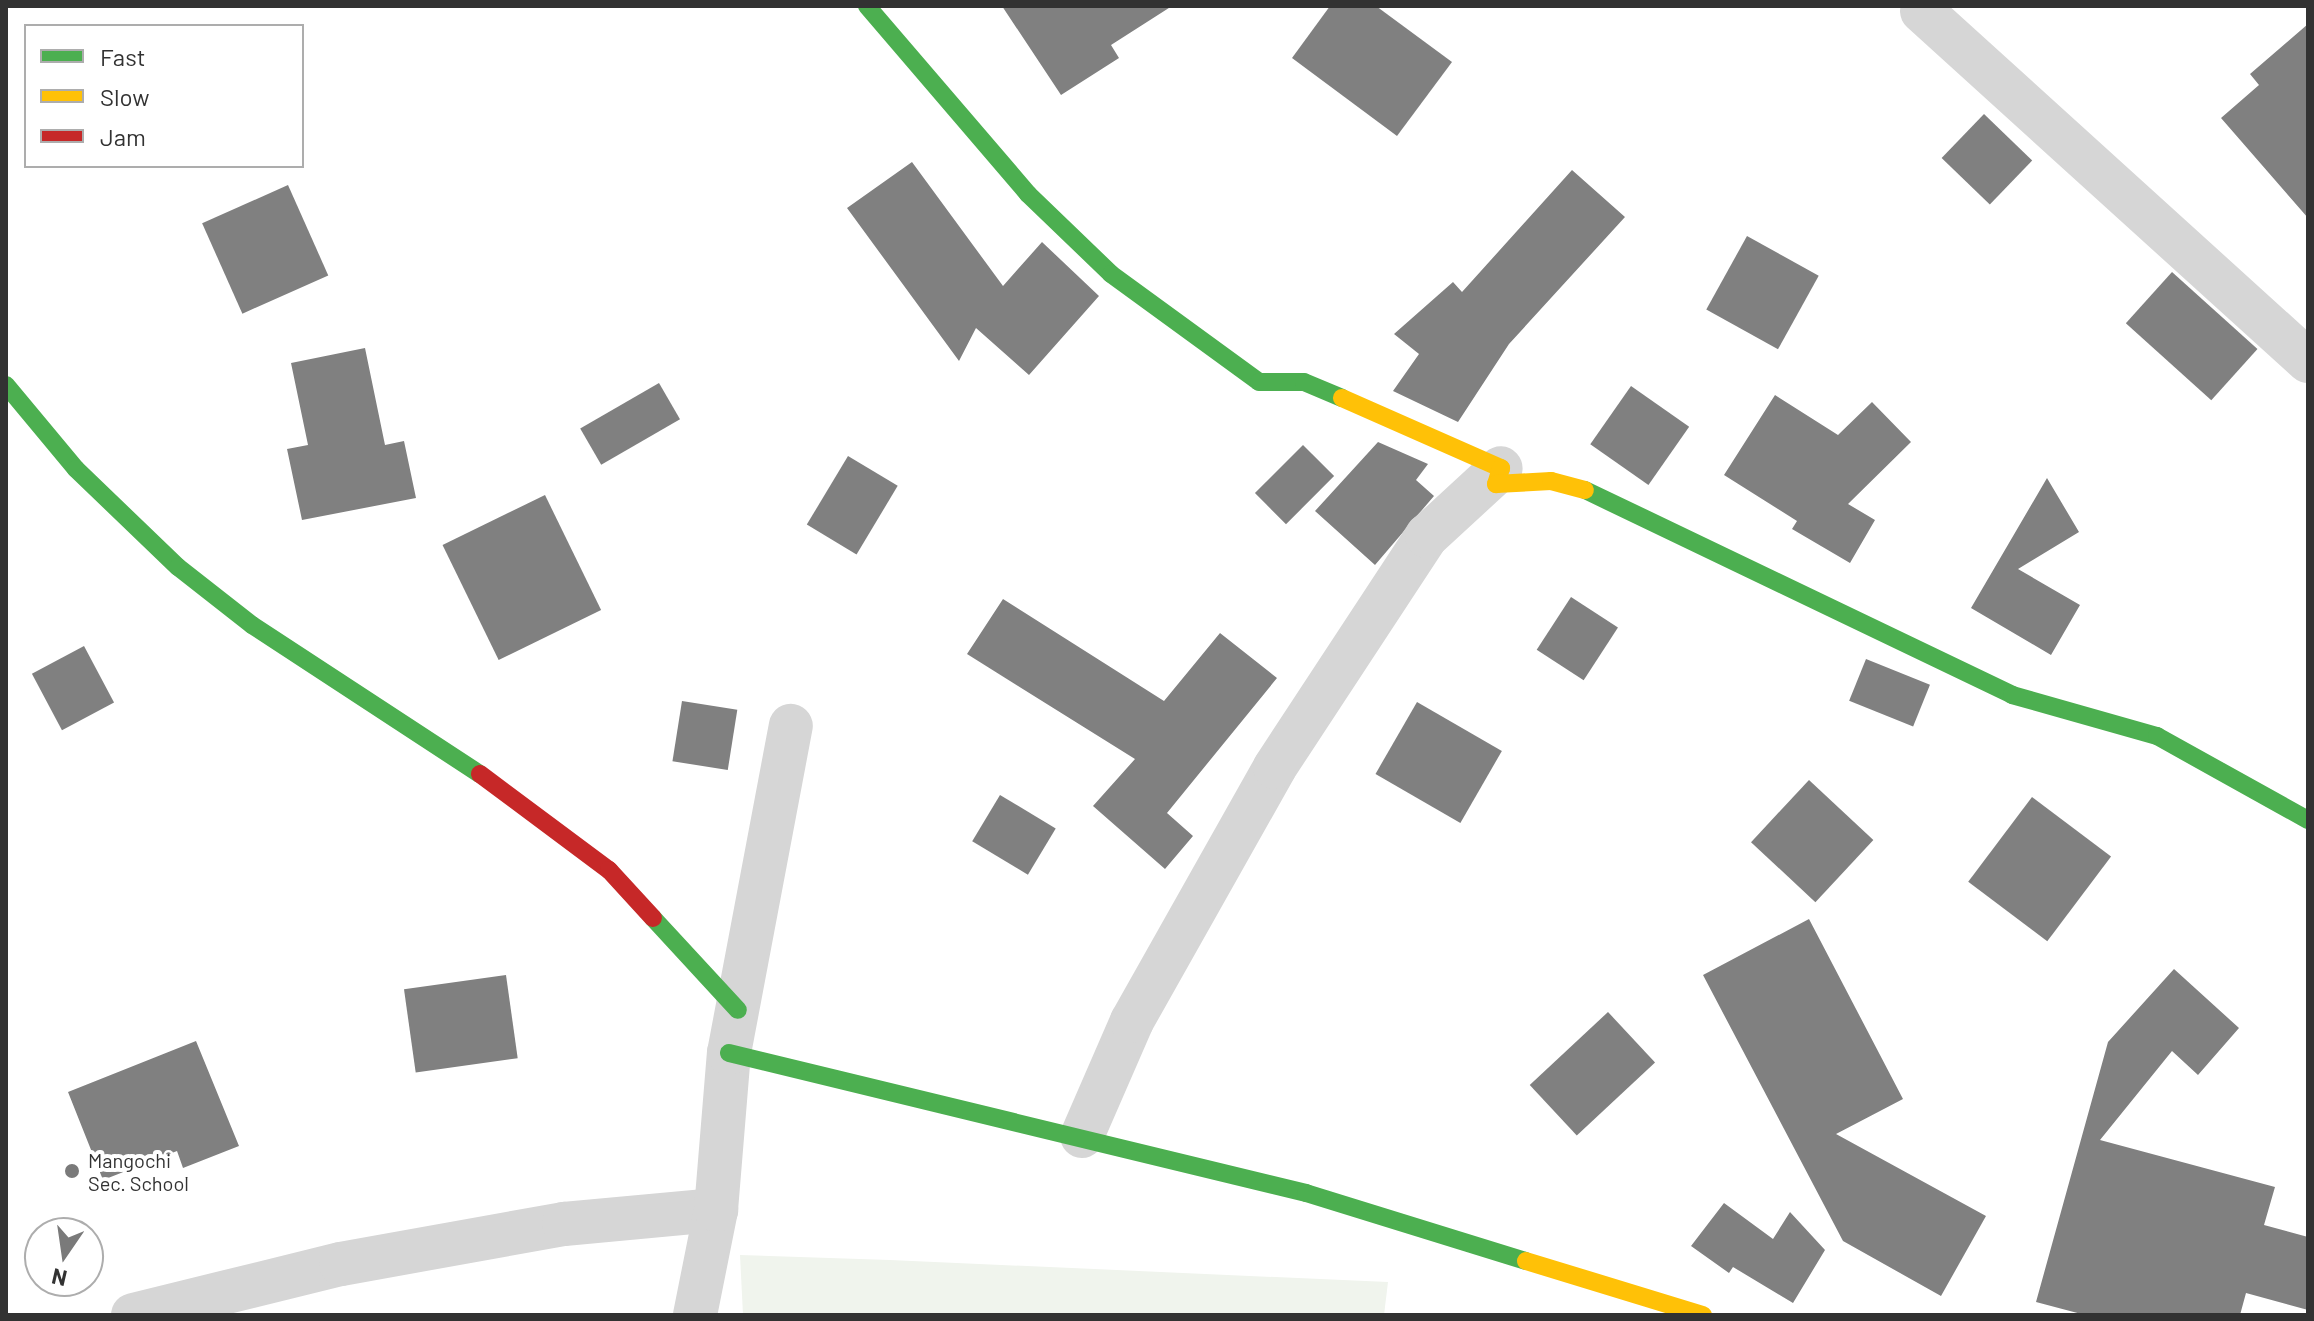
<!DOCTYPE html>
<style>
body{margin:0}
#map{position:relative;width:2314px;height:1321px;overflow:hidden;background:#fff;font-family:Barlow,sans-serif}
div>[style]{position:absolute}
.green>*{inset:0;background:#f0f4ed}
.building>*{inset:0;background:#808080;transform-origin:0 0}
.street>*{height:44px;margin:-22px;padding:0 22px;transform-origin:22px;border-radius:22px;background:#d6d6d6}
.fast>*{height:18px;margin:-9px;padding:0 9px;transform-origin:9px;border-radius:9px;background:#4caf50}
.slow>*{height:18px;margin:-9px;padding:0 9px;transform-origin:9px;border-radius:9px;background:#ffc107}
.jam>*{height:18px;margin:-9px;padding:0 9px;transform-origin:9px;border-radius:9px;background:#c62828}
.dots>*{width:22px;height:22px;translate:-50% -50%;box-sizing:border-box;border:4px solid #fff;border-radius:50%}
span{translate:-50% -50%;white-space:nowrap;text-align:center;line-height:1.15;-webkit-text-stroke:8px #fff;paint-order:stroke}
.poi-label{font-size:20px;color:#323232}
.left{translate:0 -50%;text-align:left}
.frame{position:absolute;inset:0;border:8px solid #323232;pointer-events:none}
.legend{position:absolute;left:24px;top:24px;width:280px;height:144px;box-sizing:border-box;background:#fff;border:2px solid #adadad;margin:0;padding:10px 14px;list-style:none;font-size:24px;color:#323232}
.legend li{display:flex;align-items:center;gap:16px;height:40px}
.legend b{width:40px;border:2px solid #adadad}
.north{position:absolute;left:24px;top:1217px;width:80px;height:80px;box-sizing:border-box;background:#fff;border:2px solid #adadad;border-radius:50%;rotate:193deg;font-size:22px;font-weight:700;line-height:32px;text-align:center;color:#323232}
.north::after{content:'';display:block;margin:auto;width:28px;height:36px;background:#7a7a7a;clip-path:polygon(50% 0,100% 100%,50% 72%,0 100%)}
</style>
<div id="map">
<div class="green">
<i style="clip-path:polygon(740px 1255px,890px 1260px,1388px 1282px,1384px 1315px,743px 1315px)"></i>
</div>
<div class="building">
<i style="clip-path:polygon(1002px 6px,1172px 6px,1111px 45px,1119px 58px,1061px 95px)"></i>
<i style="clip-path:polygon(1330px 6px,1376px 6px,1452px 62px,1397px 136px,1292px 58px)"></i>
<i style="clip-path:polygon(2308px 24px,2308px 218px,2221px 118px,2259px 85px,2250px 74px)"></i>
<i style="left:1984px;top:114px;width:67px;height:61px;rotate:44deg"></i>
<i style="clip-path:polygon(912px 162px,1003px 286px,1042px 242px,1099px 296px,1029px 375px,976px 328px,959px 361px,847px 208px)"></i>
<i style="clip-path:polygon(1572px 170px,1625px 217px,1509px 344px,1458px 422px,1393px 391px,1419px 354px,1394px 334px,1453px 282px,1462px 292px)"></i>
<i style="left:288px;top:185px;width:99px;height:94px;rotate:66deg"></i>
<i style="left:1747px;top:236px;width:82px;height:84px;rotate:29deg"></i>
<i style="left:2172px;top:272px;width:115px;height:69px;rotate:42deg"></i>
<i style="clip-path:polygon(365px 348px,385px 445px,404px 441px,416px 498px,302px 520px,287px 449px,308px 445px,291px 363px)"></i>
<i style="left:659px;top:383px;width:42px;height:91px;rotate:60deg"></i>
<i style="left:1631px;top:386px;width:71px;height:71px;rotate:35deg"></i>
<i style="clip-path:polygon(1775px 395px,1838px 435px,1872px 402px,1911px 442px,1848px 504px,1875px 520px,1850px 563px,1792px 529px,1797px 521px,1724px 475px)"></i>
<i style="clip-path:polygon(1378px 442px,1428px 464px,1416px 480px,1434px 496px,1375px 565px,1315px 511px)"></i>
<i style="left:1303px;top:445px;width:44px;height:68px;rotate:45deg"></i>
<i style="left:848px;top:456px;width:58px;height:80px;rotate:31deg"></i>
<i style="clip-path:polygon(2047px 478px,2079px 532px,2018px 569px,2080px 605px,2051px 655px,1971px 608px)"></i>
<i style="left:545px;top:495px;width:128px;height:114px;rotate:64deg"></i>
<i style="left:1571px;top:597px;width:56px;height:63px;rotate:33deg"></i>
<i style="clip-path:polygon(1003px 599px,1164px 701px,1220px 633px,1277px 678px,1167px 813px,1193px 836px,1165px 869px,1093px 806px,1135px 759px,967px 654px)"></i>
<i style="left:84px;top:646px;width:64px;height:59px;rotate:62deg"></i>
<i style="left:1866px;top:659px;width:69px;height:45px;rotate:22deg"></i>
<i style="left:682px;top:701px;width:56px;height:61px;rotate:9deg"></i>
<i style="left:1417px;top:702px;width:98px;height:83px;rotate:30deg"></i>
<i style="left:1809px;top:780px;width:88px;height:85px;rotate:43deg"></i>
<i style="left:1000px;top:795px;width:65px;height:54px;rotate:31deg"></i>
<i style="left:2032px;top:797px;width:99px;height:106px;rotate:37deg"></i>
<i style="clip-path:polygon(1809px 919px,1903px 1099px,1836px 1134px,1986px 1216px,1941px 1296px,1843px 1241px,1703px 975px)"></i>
<i style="clip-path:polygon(2174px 969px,2239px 1028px,2198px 1075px,2172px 1051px,2100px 1140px,2275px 1187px,2264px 1225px,2308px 1237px,2308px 1310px,2246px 1293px,2240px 1315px,2085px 1315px,2036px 1302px,2108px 1042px)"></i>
<i style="left:506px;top:975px;width:84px;height:103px;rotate:82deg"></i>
<i style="left:1608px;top:1012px;width:69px;height:107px;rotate:47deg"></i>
<i style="clip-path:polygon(196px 1041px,239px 1146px,183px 1168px,177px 1151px,103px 1180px,68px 1092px)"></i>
<i style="clip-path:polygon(1724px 1203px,1773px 1239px,1790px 1212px,1825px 1250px,1793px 1303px,1733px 1267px,1729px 1273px,1691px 1246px)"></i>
</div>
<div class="street">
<i style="left:1922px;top:11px;width:521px;rotate:42.2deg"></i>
<i style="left:1082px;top:1136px;width:125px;rotate:-66.5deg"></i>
<i style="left:1132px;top:1021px;width:291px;rotate:-60.6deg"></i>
<i style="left:1275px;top:767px;width:277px;rotate:-56.7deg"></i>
<i style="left:1427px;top:536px;width:100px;rotate:-42.6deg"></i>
<i style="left:133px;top:1315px;width:214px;rotate:-13.8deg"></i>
<i style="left:341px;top:1264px;width:227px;rotate:-10.2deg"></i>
<i style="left:564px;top:1224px;width:153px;rotate:-5.3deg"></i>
<i style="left:695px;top:1315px;width:107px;rotate:-78.7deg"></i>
<i style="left:716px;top:1210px;width:158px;rotate:-85.3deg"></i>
<i style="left:729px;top:1053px;width:333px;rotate:-79.3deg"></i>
</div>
<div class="fast">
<i style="left:867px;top:6px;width:248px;rotate:49.4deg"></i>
<i style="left:1028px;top:194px;width:115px;rotate:43.9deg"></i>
<i style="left:1111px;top:274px;width:183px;rotate:36.1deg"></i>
<i style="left:1259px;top:382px;width:45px"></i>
<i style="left:1304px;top:382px;width:41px;rotate:22.8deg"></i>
<i style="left:6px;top:385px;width:109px;rotate:50.2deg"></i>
<i style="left:76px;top:469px;width:141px;rotate:43.9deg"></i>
<i style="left:178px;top:567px;width:94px;rotate:38.1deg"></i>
<i style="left:252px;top:625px;width:272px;rotate:33.2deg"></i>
<i style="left:1585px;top:490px;width:474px;rotate:25.6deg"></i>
<i style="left:2012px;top:695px;width:151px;rotate:15.8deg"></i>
<i style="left:2157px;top:736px;width:173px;rotate:29.1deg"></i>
<i style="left:653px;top:918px;width:125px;rotate:47.3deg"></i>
<i style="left:729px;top:1053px;width:594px;rotate:13.64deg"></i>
<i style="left:1306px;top:1193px;width:230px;rotate:17.2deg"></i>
</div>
<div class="slow">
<i style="left:1342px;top:398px;width:174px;rotate:23.8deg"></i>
<i style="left:1501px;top:468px;width:17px;rotate:107deg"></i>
<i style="left:1496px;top:484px;width:55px;rotate:-3.1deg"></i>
<i style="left:1551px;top:481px;width:35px;rotate:15deg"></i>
<i style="left:1526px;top:1261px;width:185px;rotate:17deg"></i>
</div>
<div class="jam">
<i style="left:480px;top:774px;width:161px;rotate:36.7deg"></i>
<i style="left:609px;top:870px;width:65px;rotate:47.5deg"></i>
</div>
<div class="dots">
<i style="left:72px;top:1171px;background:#7a7a7a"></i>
</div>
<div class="poi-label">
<span class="left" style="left:88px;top:1172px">Mangochi<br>Sec. School</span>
</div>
<div class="frame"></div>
<ul class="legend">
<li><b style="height:10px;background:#4caf50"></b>Fast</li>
<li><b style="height:10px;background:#ffc107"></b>Slow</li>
<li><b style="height:10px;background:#c62828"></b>Jam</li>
</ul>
<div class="north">N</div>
</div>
